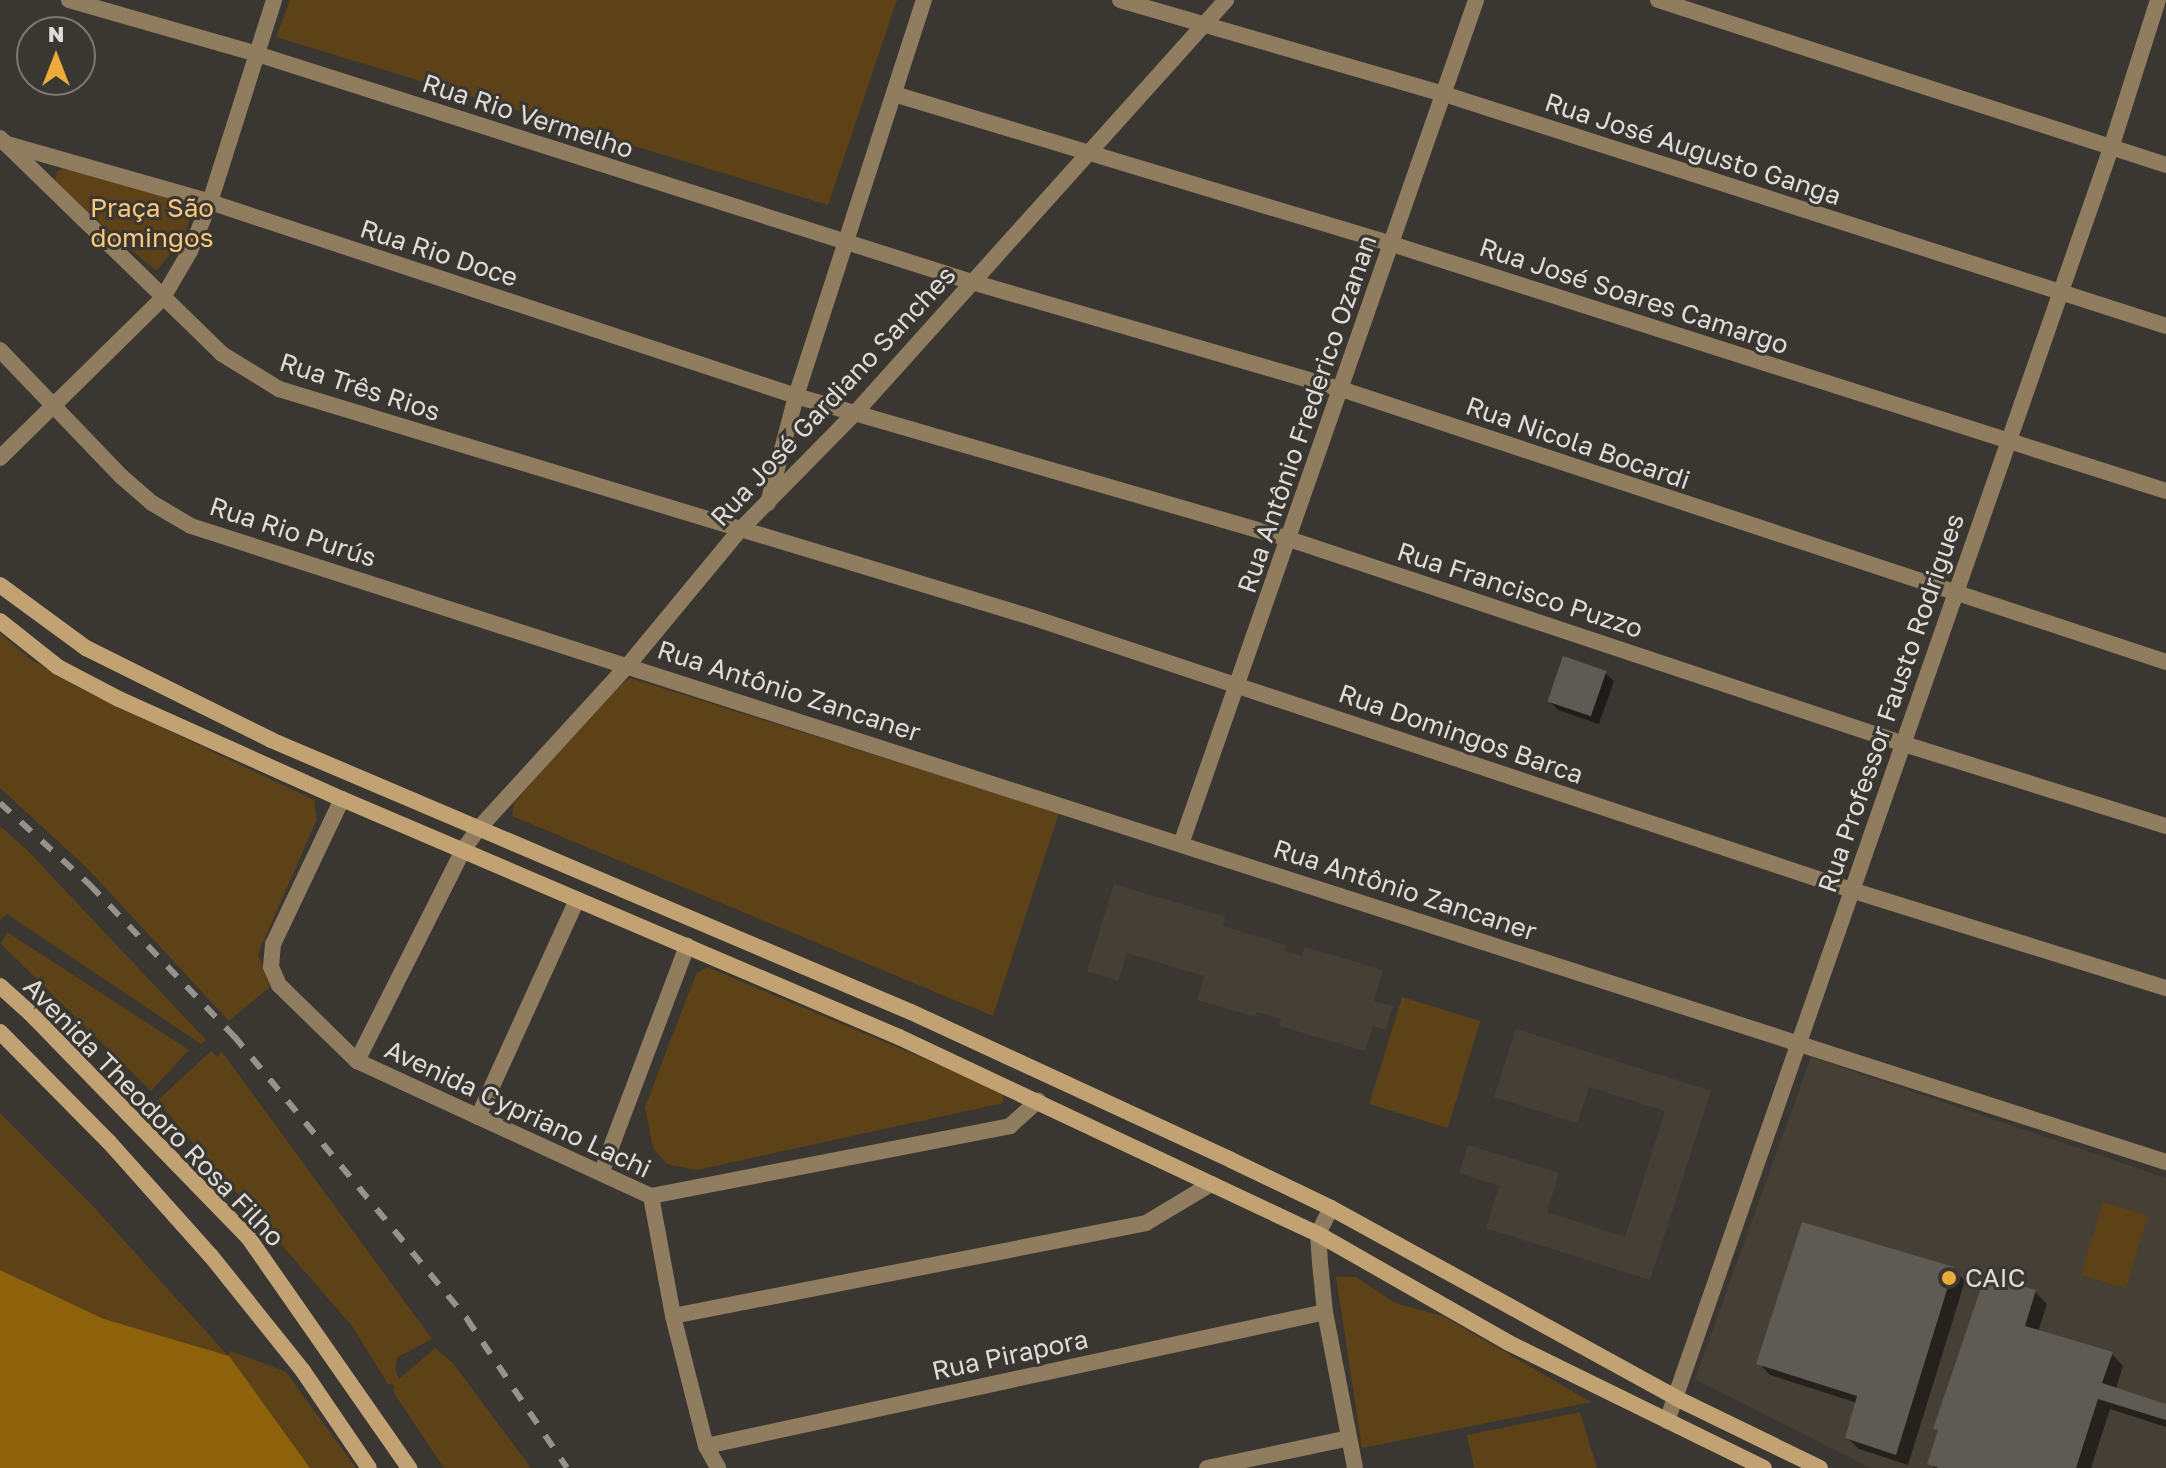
<!DOCTYPE html>
<meta charset="utf-8">
<style>
body{margin:0}
#map{position:relative;width:2166px;height:1468px;overflow:hidden;background:#3a3631;font-family:"Golos Text",sans-serif}
div>[style]{position:absolute}
.built>*{inset:0;background:#463f35}
.green>*{inset:0;background:#5d4217;transform-origin:0 0}
.forest>*{inset:0;background:#8e620a}
.shadow>*{inset:0;background:#0007}
.building>*{inset:0;background:#5e5a54;transform-origin:0 0}
.minor>*{height:16px;margin:-8px;padding:0 8px;transform-origin:8px;border-radius:8px;background:#907c5e}
.secondary>*{height:16px;margin:-8px;padding:0 8px;transform-origin:8px;border-radius:8px;background:#c2a273}
.rail>*{height:6px;margin-top:-3px;transform-origin:0;background:repeating-linear-gradient(90deg,#96938f 0 14px,transparent 0 28px)}
.dots>*{width:22px;height:22px;translate:-50% -50%;box-sizing:border-box;border:4px solid #3a3631;border-radius:50%}
span{translate:-50% -50%;white-space:nowrap;text-align:center;line-height:1.15;-webkit-text-stroke:6px #3a3631;paint-order:stroke}
.street-label{font-size:26px;color:#dedcd9}
.park-label{font-size:26px;color:#fbc87c}
.poi-label{font-size:26px;color:#dedcd9}
.left{translate:0 -50%;text-align:left}
.north{position:absolute;left:16px;top:16px;width:80px;height:80px;box-sizing:border-box;background:#3a3631;border:2px solid #7c7874;border-radius:50%;rotate:0deg;font-size:22px;font-weight:700;line-height:32px;text-align:center;color:#dedcd9}
.north::after{content:'';display:block;margin:auto;width:28px;height:36px;background:#ebaa39;clip-path:polygon(50% 0,100% 100%,50% 72%,0 100%)}
</style>
<div id="map">
<div class="built">
<i style="clip-path:polygon(1114px 884px,1225px 917px,1223px 926px,1286px 945px,1285px 951px,1302px 956px,1305px 947px,1383px 970px,1374px 1001px,1393px 1006px,1386px 1030px,1373px 1026px,1365px 1051px,1279px 1026px,1281px 1019px,1257px 1012px,1255px 1017px,1197px 1000px,1204px 976px,1127px 953px,1118px 981px,1087px 971px)"></i>
<i style="clip-path:polygon(1516px 1029px,1711px 1091px,1650px 1280px,1486px 1228px,1499px 1186px,1459px 1173px,1468px 1145px,1559px 1173px,1547px 1212px,1625px 1237px,1665px 1111px,1589px 1087px,1577px 1123px,1494px 1097px)"></i>
<i style="clip-path:polygon(1811px 1057px,2166px 1178px,2166px 1468px,1870px 1468px,1695px 1379px)"></i>
</div>
<div class="green">
<i style="clip-path:polygon(290px 0,897px 0,828px 205px,276px 37px)"></i>
<i style="clip-path:polygon(69px 164px,197px 200px,183px 238px,156px 271px,55px 184px,57px 172px)"></i>
<i style="clip-path:polygon(0 633px,30px 659px,81px 689px,314px 800px,317px 819px,258px 954px,270px 987px,229px 1021px,87px 868px,0 788px)"></i>
<i style="clip-path:polygon(630px 678px,1059px 813px,993px 1016px,512px 816px,514px 803px,612px 691px)"></i>
<i style="clip-path:polygon(0 826px,27px 850px,206px 1040px,201px 1044px,7px 914px,0 920px)"></i>
<i style="clip-path:polygon(7px 932px,189px 1050px,151px 1091px,1px 944px)"></i>
<i style="clip-path:polygon(707px 967px,991px 1087px,1003px 1094px,1003px 1103px,697px 1170px,667px 1164px,653px 1148px,645px 1107px,696px 974px)"></i>
<i style="left:1402px;top:997px;width:82px;height:112px;rotate:17deg"></i>
<i style="clip-path:polygon(211px 1051px,217px 1057px,222px 1052px,432px 1339px,398px 1357px,395px 1368px,399px 1379px,435px 1348px,453px 1363px,531px 1468px,444px 1468px,394px 1393px,394px 1385px,388px 1384px,352px 1326px,157px 1101px)"></i>
<i style="clip-path:polygon(0 1113px,93px 1206px,228px 1356px,231px 1351px,286px 1372px,356px 1468px,310px 1468px,228px 1356px,104px 1319px,0 1270px)"></i>
<i style="left:2103px;top:1202px;width:47px;height:76px;rotate:17deg"></i>
<i style="clip-path:polygon(1336px 1277px,1356px 1277px,1395px 1303px,1443px 1316px,1591px 1402px,1362px 1448px)"></i>
<i style="clip-path:polygon(1580px 1412px,1597px 1468px,1474px 1468px,1467px 1435px)"></i>
</div>
<div class="forest">
<i style="clip-path:polygon(0 1270px,104px 1319px,229px 1356px,310px 1468px,0 1468px)"></i>
</div>
<div class="shadow">
<i style="clip-path:polygon(1605px 673px,1614px 681px,1599px 724px,1558px 710px,1550px 702px)"></i>
<i style="clip-path:polygon(1953px 1269px,1965px 1281px,1908px 1465px,1859px 1449px,1847px 1438px,1857px 1403px,1770px 1375px,1759px 1363px)"></i>
<i style="clip-path:polygon(2035px 1292px,2047px 1304px,2038px 1332px,2112px 1354px,2123px 1366px,2116px 1389px,2166px 1406px,2166px 1427px,2110px 1409px,2091px 1468px,1934px 1468px,1930px 1463px,1939px 1432px,1936px 1428px)"></i>
</div>
<div class="building">
<i style="left:1563px;top:656px;width:46px;height:48px;rotate:19deg"></i>
<i style="clip-path:polygon(1802px 1222px,1954px 1267px,1896px 1455px,1845px 1438px,1857px 1396px,1756px 1364px)"></i>
<i style="clip-path:polygon(1985px 1276px,2036px 1290px,2025px 1326px,2113px 1352px,2102px 1383px,2166px 1404px,2166px 1420px,2098px 1399px,2076px 1468px,1939px 1468px,1927px 1464px,1938px 1430px,1933px 1429px)"></i>
</div>
<div class="minor">
<i style="left:69px;top:0;width:196px;rotate:16deg"></i>
<i style="left:257px;top:54px;width:750px;rotate:17.69deg"></i>
<i style="left:972px;top:282px;width:384px;rotate:16.2deg"></i>
<i style="left:1341px;top:389px;width:869px;rotate:18.31deg"></i>
<i style="left:1120px;top:0;width:337px;rotate:16.2deg"></i>
<i style="left:1444px;top:94px;width:758px;rotate:17.81deg"></i>
<i style="left:1658px;top:0;width:534px;rotate:17.99deg"></i>
<i style="left:894px;top:94px;width:520px;rotate:16.76deg"></i>
<i style="left:1392px;top:244px;width:812px;rotate:17.7deg"></i>
<i style="left:0;top:138px;width:310px;rotate:44.2deg"></i>
<i style="left:222px;top:354px;width:67px;rotate:31.6deg"></i>
<i style="left:279px;top:389px;width:786px;rotate:16.87deg"></i>
<i style="left:1031px;top:617px;width:864px;rotate:18.41deg"></i>
<i style="left:1851px;top:890px;width:330px;rotate:17.3deg"></i>
<i style="left:7px;top:144px;width:211px;rotate:15.9deg"></i>
<i style="left:210px;top:202px;width:617px;rotate:18.32deg"></i>
<i style="left:796px;top:396px;width:513px;rotate:16.18deg"></i>
<i style="left:1289px;top:539px;width:648px;rotate:18.43deg"></i>
<i style="left:1904px;top:744px;width:275px;rotate:17.4deg"></i>
<i style="left:0;top:350px;width:176px;rotate:46.2deg"></i>
<i style="left:122px;top:477px;width:40px;rotate:41deg"></i>
<i style="left:152px;top:503px;width:45px;rotate:30.5deg"></i>
<i style="left:191px;top:526px;width:2075px;rotate:17.85deg"></i>
<i style="left:0;top:458px;width:227px;rotate:-44.5deg"></i>
<i style="left:162px;top:299px;width:56px;rotate:-59.7deg"></i>
<i style="left:190px;top:251px;width:53px;rotate:-67.8deg"></i>
<i style="left:210px;top:202px;width:212px;rotate:-72.4deg"></i>
<i style="left:768px;top:503px;width:111px;rotate:-75.3deg"></i>
<i style="left:796px;top:396px;width:416px;rotate:-72.1deg"></i>
<i style="left:342px;top:799px;width:161px;rotate:115.4deg"></i>
<i style="left:273px;top:944px;width:23px;rotate:95deg"></i>
<i style="left:271px;top:967px;width:20px;rotate:66deg"></i>
<i style="left:279px;top:985px;width:109px;rotate:44.3deg"></i>
<i style="left:357px;top:1061px;width:324px;rotate:24.7deg"></i>
<i style="left:651px;top:1196px;width:122px;rotate:79.6deg"></i>
<i style="left:673px;top:1316px;width:134px;rotate:75.8deg"></i>
<i style="left:706px;top:1446px;width:25px;rotate:61deg"></i>
<i style="left:1181px;top:844px;width:894px;rotate:-70.73deg"></i>
<i style="left:357px;top:1061px;width:236px;rotate:-63.3deg"></i>
<i style="left:463px;top:850px;width:29px;rotate:-54deg"></i>
<i style="left:480px;top:827px;width:221px;rotate:-47.6deg"></i>
<i style="left:629px;top:664px;width:174px;rotate:-50.4deg"></i>
<i style="left:740px;top:530px;width:165px;rotate:-45.5deg"></i>
<i style="left:856px;top:412px;width:554px;rotate:-48.07deg"></i>
<i style="left:478px;top:1117px;width:239px;rotate:-65.5deg"></i>
<i style="left:602px;top:1171px;width:241px;rotate:-69.3deg"></i>
<i style="left:651px;top:1196px;width:366px;rotate:-11deg"></i>
<i style="left:1010px;top:1126px;width:38px;rotate:-42deg"></i>
<i style="left:1331px;top:1208px;width:29px;rotate:117deg"></i>
<i style="left:1318px;top:1234px;width:29px;rotate:86deg"></i>
<i style="left:1320px;top:1263px;width:49px;rotate:84.2deg"></i>
<i style="left:1325px;top:1312px;width:159px;rotate:79.1deg"></i>
<i style="left:673px;top:1316px;width:482px;rotate:-11.1deg"></i>
<i style="left:1146px;top:1223px;width:76px;rotate:-31deg"></i>
<i style="left:1667px;top:1421px;width:1348px;rotate:-70.77deg"></i>
<i style="left:2111px;top:148px;width:155px;rotate:-72.4deg"></i>
<i style="left:706px;top:1446px;width:633px;rotate:-12.21deg"></i>
<i style="left:1207px;top:1468px;width:145px;rotate:-11.9deg"></i>
</div>
<div class="secondary">
<i style="left:0;top:585px;width:107px;rotate:36.2deg"></i>
<i style="left:86px;top:648px;width:207px;rotate:26.4deg"></i>
<i style="left:271px;top:740px;width:695px;rotate:23.03deg"></i>
<i style="left:911px;top:1012px;width:353px;rotate:24.8deg"></i>
<i style="left:1231px;top:1160px;width:111px;rotate:25.6deg"></i>
<i style="left:1331px;top:1208px;width:394px;rotate:28.8deg"></i>
<i style="left:1676px;top:1398px;width:160px;rotate:25.9deg"></i>
<i style="left:0;top:621px;width:74px;rotate:38.4deg"></i>
<i style="left:58px;top:667px;width:69px;rotate:27.7deg"></i>
<i style="left:119px;top:699px;width:244px;rotate:24.2deg"></i>
<i style="left:342px;top:799px;width:606px;rotate:23.14deg"></i>
<i style="left:899px;top:1037px;width:463px;rotate:25.2deg"></i>
<i style="left:1318px;top:1234px;width:218px;rotate:29.7deg"></i>
<i style="left:1507px;top:1342px;width:286px;rotate:26.1deg"></i>
<i style="left:0;top:986px;width:40px;rotate:42deg"></i>
<i style="left:30px;top:1013px;width:313px;rotate:45.8deg"></i>
<i style="left:248px;top:1237px;width:282px;rotate:55.1deg"></i>
<i style="left:0;top:1032px;width:155px;rotate:45.3deg"></i>
<i style="left:109px;top:1142px;width:153px;rotate:48.2deg"></i>
<i style="left:211px;top:1256px;width:147px;rotate:51.3deg"></i>
<i style="left:303px;top:1371px;width:117px;rotate:55.8deg"></i>
</div>
<div class="rail">
<i style="left:0;top:803px;width:122px;rotate:42.3deg"></i>
<i style="left:90px;top:885px;width:209px;rotate:46.4deg"></i>
<i style="left:234px;top:1036px;width:367px;rotate:50.5deg"></i>
<i style="left:467px;top:1319px;width:179px;rotate:56.1deg"></i>
</div>
<div class="dots">
<i style="left:1949px;top:1278px;background:#ebaa39"></i>
</div>
<div class="street-label">
<span style="left:528px;top:116px;rotate:18deg">Rua Rio Vermelho</span>
<span style="left:1693px;top:149px;rotate:18deg">Rua José Augusto Ganga</span>
<span style="left:439px;top:253px;rotate:18deg">Rua Rio Doce</span>
<span style="left:1634px;top:296px;rotate:18deg">Rua José Soares Camargo</span>
<span style="left:360px;top:387px;rotate:18deg">Rua Três Rios</span>
<span style="left:833px;top:396px;rotate:-47deg">Rua José Gardiano Sanches</span>
<span style="left:1307px;top:414px;rotate:-71deg">Rua Antônio Frederico Ozanan</span>
<span style="left:1578px;top:443px;rotate:19deg">Rua Nicola Bocardi</span>
<span style="left:293px;top:532px;rotate:18deg">Rua Rio Purús</span>
<span style="left:1520px;top:590px;rotate:18deg">Rua Francisco Puzzo</span>
<span style="left:789px;top:691px;rotate:18deg">Rua Antônio Zancaner</span>
<span style="left:1891px;top:703px;rotate:-71deg">Rua Professor Fausto Rodrigues</span>
<span style="left:1461px;top:734px;rotate:19deg">Rua Domingos Barca</span>
<span style="left:1405px;top:890px;rotate:18deg">Rua Antônio Zancaner</span>
<span style="left:518px;top:1109px;rotate:25deg">Avenida Cypriano Lachi</span>
<span style="left:154px;top:1112px;rotate:46deg">Avenida Theodoro Rosa Filho</span>
<span style="left:1010px;top:1355px;rotate:-12deg">Rua Pirapora</span>
</div>
<div class="park-label">
<span style="left:152px;top:223px">Praça São<br>domingos</span>
</div>
<div class="poi-label">
<span class="left" style="left:1965px;top:1278px">CAIC</span>
</div>
<div class="north">N</div>
</div>
